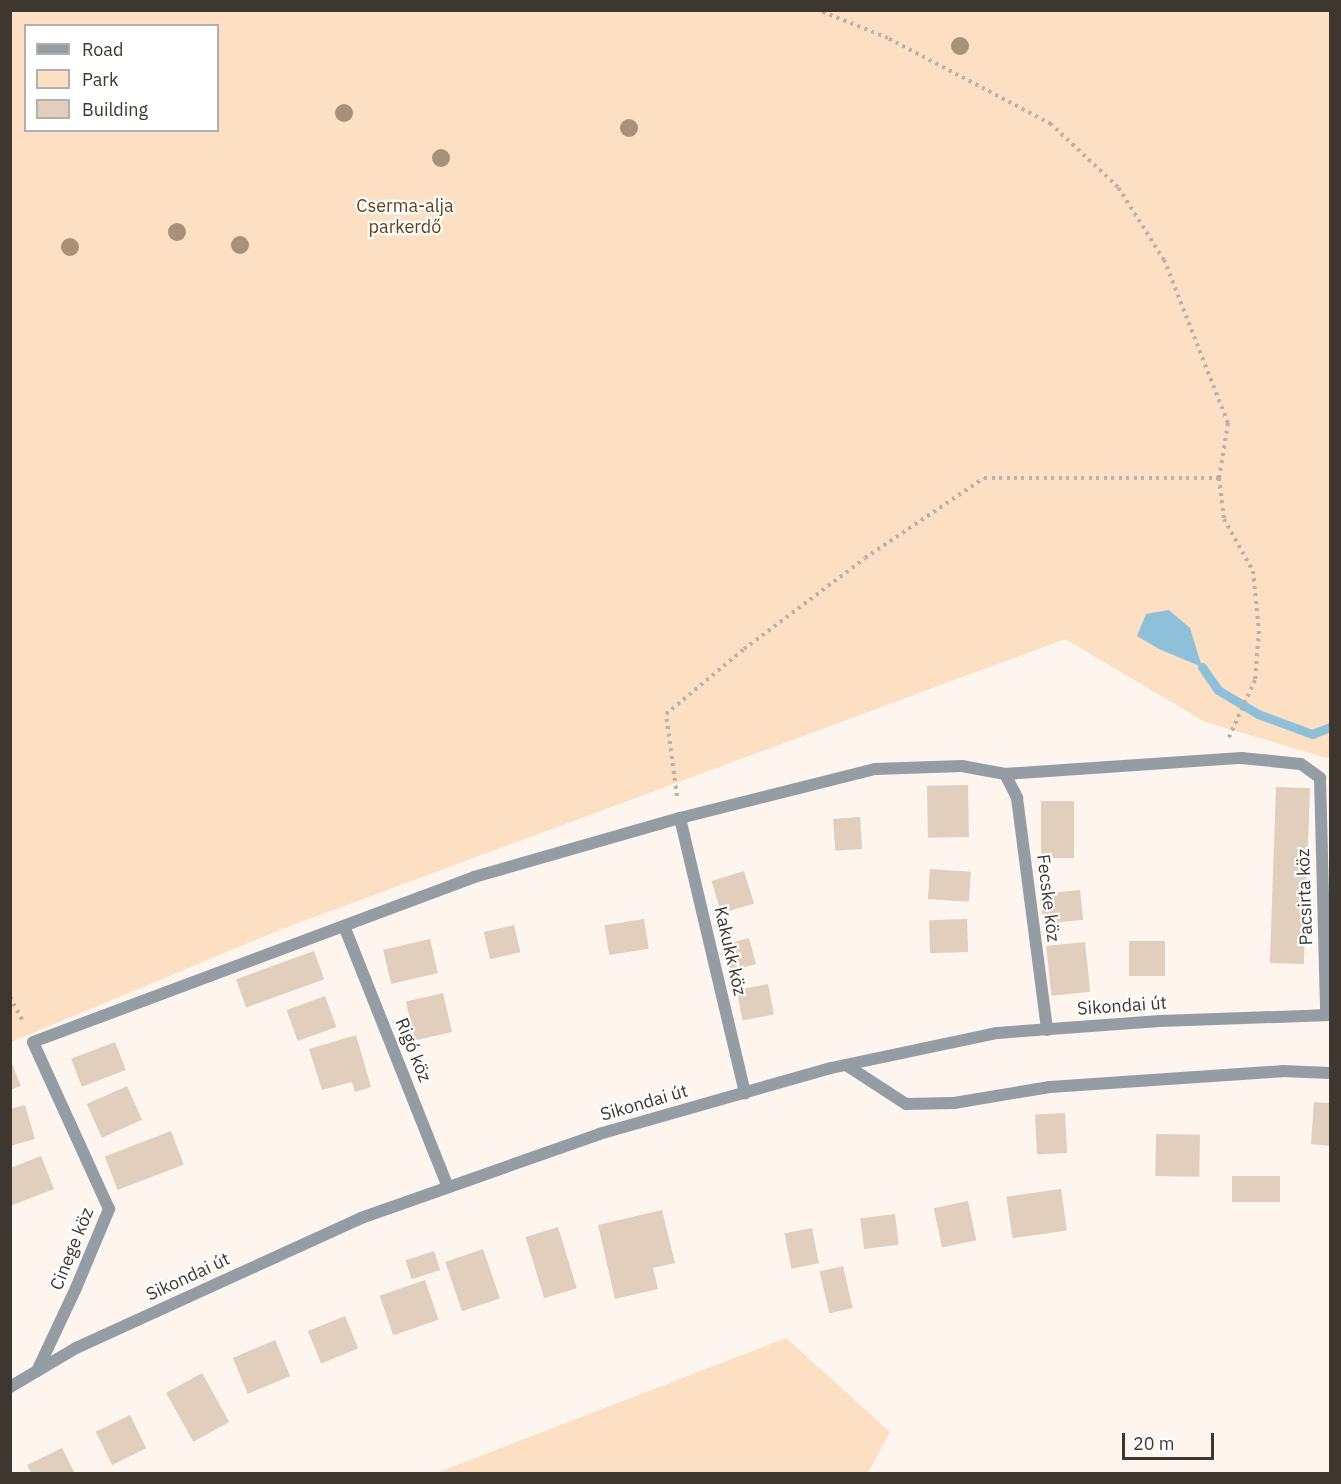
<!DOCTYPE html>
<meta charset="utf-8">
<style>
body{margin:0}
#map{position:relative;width:1341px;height:1484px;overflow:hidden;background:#fdf5ee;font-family:"IBM Plex Sans",sans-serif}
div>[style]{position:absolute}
.green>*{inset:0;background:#fddfc3}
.water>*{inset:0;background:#8ec0da}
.stream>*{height:9px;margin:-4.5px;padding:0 4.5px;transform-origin:4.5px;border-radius:4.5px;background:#8ec0da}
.building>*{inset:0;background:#e1cebc;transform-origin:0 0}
.path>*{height:4px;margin-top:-2px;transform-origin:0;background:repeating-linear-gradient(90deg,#b9b1aa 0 3px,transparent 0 7.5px)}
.street>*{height:12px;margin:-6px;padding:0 6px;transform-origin:6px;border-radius:6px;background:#939da3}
.trees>*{width:18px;height:18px;margin:-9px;border-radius:50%;background:#a89177}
span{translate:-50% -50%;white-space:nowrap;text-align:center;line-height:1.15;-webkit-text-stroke:4.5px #fff;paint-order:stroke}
.park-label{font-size:18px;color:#633f15}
.street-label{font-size:18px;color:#3e3730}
.frame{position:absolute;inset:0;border:12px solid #3e3730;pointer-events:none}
.legend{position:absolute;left:24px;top:24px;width:195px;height:108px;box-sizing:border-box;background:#fff;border:2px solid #b2afac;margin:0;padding:8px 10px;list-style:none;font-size:18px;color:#3e3730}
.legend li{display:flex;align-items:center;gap:12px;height:30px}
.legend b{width:30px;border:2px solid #b2afac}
.scale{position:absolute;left:1122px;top:1433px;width:92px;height:27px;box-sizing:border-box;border:3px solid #3e3730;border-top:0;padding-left:8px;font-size:18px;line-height:21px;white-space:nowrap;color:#3e3730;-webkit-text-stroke:4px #fff;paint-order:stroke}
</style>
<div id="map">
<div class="green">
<i style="clip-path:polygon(evenodd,11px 11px,1330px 11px,1330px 759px,1205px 722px,1065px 639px,282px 929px,11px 1042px,11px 11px,26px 26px,218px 26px,218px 130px,26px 130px,26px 26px)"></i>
<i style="clip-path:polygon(786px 1338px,890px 1432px,868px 1473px,436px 1473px)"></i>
</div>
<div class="water">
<i style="clip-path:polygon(1169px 610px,1190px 628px,1202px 667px,1159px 649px,1137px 636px,1146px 614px)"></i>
</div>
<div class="stream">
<i style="left:1202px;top:667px;width:28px;rotate:55deg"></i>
<i style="left:1218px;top:690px;width:47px;rotate:31deg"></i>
<i style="left:1258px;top:714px;width:58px;rotate:20.3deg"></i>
<i style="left:1312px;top:734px;width:19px;rotate:-21deg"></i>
</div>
<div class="building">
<i style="left:968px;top:785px;width:52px;height:41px;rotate:89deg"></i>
<i style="left:1276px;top:787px;width:34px;height:176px;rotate:2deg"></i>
<i style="left:1074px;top:801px;width:57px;height:33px;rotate:90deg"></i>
<i style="left:860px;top:817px;width:32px;height:27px;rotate:86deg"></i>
<i style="left:930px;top:869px;width:41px;height:30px;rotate:4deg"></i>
<i style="left:744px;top:871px;width:34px;height:34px;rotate:73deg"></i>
<i style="left:1080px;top:890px;width:30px;height:40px;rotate:84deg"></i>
<i style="left:644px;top:919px;width:30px;height:40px;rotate:81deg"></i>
<i style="left:967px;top:919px;width:33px;height:38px;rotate:88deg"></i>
<i style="left:514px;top:925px;width:28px;height:31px;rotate:77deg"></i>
<i style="left:749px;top:938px;width:27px;height:26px;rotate:75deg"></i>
<i style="left:430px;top:939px;width:35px;height:48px;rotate:77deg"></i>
<i style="left:1129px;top:941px;width:36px;height:35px"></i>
<i style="left:1085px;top:942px;width:50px;height:39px;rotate:84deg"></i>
<i style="left:314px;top:951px;width:30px;height:83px;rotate:70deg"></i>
<i style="left:768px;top:984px;width:31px;height:32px;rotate:79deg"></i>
<i style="left:443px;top:993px;width:40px;height:38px;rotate:77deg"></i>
<i style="left:325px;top:996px;width:33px;height:41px;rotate:70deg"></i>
<i style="clip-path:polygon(356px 1035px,371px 1087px,355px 1092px,352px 1082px,322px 1090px,309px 1049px)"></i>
<i style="left:115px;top:1042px;width:30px;height:47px;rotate:69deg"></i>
<i style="clip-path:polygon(10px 1059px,21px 1086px,10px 1090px)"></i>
<i style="left:127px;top:1086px;width:37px;height:44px;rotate:66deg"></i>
<i style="clip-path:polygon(1314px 1102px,1330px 1103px,1330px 1146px,1311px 1144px)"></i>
<i style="clip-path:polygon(25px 1105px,35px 1139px,10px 1146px,10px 1109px)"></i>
<i style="left:1065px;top:1113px;width:40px;height:30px;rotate:87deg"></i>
<i style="left:171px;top:1131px;width:36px;height:71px;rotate:69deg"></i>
<i style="left:1156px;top:1134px;width:44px;height:42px;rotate:1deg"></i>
<i style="clip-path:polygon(41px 1156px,54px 1189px,10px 1206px,10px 1168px)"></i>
<i style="left:1280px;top:1176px;width:26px;height:48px;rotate:90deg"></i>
<i style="left:1061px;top:1189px;width:42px;height:55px;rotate:82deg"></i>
<i style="left:968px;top:1201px;width:40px;height:35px;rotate:78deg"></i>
<i style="clip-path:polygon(662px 1210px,675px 1263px,653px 1268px,658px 1289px,615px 1299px,598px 1225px)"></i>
<i style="left:895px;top:1214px;width:31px;height:35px;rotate:83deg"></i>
<i style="left:558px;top:1227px;width:64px;height:34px;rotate:73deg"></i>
<i style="left:812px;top:1228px;width:36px;height:28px;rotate:79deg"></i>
<i style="left:483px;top:1249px;width:52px;height:40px;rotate:71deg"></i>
<i style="left:434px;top:1251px;width:20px;height:30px;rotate:72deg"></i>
<i style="left:843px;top:1266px;width:43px;height:24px;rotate:77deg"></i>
<i style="left:425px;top:1280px;width:42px;height:48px;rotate:71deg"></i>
<i style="left:345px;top:1316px;width:35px;height:40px;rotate:68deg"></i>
<i style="left:275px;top:1340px;width:39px;height:46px;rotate:67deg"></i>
<i style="left:202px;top:1373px;width:56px;height:41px;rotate:61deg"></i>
<i style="left:130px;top:1415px;width:37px;height:38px;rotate:64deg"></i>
<i style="clip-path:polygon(62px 1448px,75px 1474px,32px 1474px,27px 1465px)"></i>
</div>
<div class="path">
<i style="left:1219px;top:478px;width:41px;rotate:83deg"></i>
<i style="left:1224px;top:519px;width:60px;rotate:60.9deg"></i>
<i style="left:1253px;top:571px;width:60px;rotate:84.3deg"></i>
<i style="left:1259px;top:631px;width:49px;rotate:94.7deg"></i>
<i style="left:1255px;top:680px;width:63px;rotate:114.5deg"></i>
<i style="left:677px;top:796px;width:83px;rotate:-97.6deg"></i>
<i style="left:666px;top:714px;width:102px;rotate:-39.8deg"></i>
<i style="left:744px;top:649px;width:151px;rotate:-36.9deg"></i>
<i style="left:865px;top:558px;width:143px;rotate:-33.9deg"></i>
<i style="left:984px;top:478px;width:235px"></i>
<i style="left:1219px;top:478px;width:56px;rotate:-80.7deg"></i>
<i style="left:1228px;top:423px;width:175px;rotate:-111.4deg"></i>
<i style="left:1164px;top:260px;width:86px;rotate:-122.2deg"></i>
<i style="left:1118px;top:187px;width:92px;rotate:-136.8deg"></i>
<i style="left:1051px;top:124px;width:184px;rotate:-152.2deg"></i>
<i style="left:888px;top:38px;width:75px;rotate:-158.2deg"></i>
<i style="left:10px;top:997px;width:30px;rotate:62deg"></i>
</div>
<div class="street">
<i style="left:1005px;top:774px;width:27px;rotate:63deg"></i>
<i style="left:1017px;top:798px;width:234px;rotate:82.6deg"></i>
<i style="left:680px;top:818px;width:283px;rotate:76.7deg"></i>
<i style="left:344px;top:926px;width:281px;rotate:68.3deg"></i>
<i style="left:846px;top:1065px;width:72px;rotate:33deg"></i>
<i style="left:906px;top:1104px;width:48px;rotate:-1.2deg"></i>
<i style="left:954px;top:1103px;width:97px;rotate:-9.5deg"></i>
<i style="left:1050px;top:1087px;width:233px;rotate:-3.9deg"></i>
<i style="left:1282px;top:1071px;width:48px;rotate:2.4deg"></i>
<i style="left:37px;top:1371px;width:92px;rotate:-64.8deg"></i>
<i style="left:76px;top:1288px;width:86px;rotate:-67.3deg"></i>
<i style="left:109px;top:1209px;width:183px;rotate:-114.5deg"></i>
<i style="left:33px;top:1042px;width:471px;rotate:-20.5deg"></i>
<i style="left:474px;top:877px;width:214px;rotate:-16deg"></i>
<i style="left:680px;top:818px;width:201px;rotate:-14.1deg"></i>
<i style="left:875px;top:769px;width:87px;rotate:-2deg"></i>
<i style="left:962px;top:766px;width:44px;rotate:10.5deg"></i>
<i style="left:1005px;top:774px;width:237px;rotate:-3.9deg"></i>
<i style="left:1241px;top:758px;width:60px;rotate:5.7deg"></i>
<i style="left:1301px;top:764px;width:24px;rotate:36deg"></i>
<i style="left:1320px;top:778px;width:236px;rotate:88.5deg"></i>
<i style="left:10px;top:1387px;width:77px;rotate:-30.6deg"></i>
<i style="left:76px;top:1348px;width:313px;rotate:-24.5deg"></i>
<i style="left:361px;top:1218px;width:252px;rotate:-19.4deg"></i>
<i style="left:599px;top:1134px;width:241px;rotate:-15.9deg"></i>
<i style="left:831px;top:1068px;width:170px;rotate:-11.9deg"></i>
<i style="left:997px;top:1033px;width:163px;rotate:-4.2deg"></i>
<i style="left:1160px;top:1021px;width:170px;rotate:-2deg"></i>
</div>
<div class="trees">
<i style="left:960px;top:46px"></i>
<i style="left:344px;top:113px"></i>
<i style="left:629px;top:128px"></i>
<i style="left:441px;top:158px"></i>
<i style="left:177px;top:232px"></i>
<i style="left:240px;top:245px"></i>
<i style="left:70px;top:247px"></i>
</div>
<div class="park-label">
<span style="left:405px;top:217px">Cserma-alja<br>parkerdő</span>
</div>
<div class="street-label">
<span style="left:1305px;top:897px;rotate:-92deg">Pacsirta köz</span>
<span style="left:1048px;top:898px;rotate:83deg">Fecske köz</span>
<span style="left:730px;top:951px;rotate:77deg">Kakukk köz</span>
<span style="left:1122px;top:1006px;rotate:-4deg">Sikondai út</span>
<span style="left:413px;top:1050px;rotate:68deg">Rigó köz</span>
<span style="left:644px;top:1103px;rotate:-16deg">Sikondai út</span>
<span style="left:72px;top:1249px;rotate:-68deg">Cinege köz</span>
<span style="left:188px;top:1277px;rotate:-25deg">Sikondai út</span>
</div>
<div class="frame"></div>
<ul class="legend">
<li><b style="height:8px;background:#939da3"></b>Road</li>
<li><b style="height:16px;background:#fddfc3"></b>Park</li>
<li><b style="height:16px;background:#e1cebc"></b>Building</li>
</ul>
<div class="scale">20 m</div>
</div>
